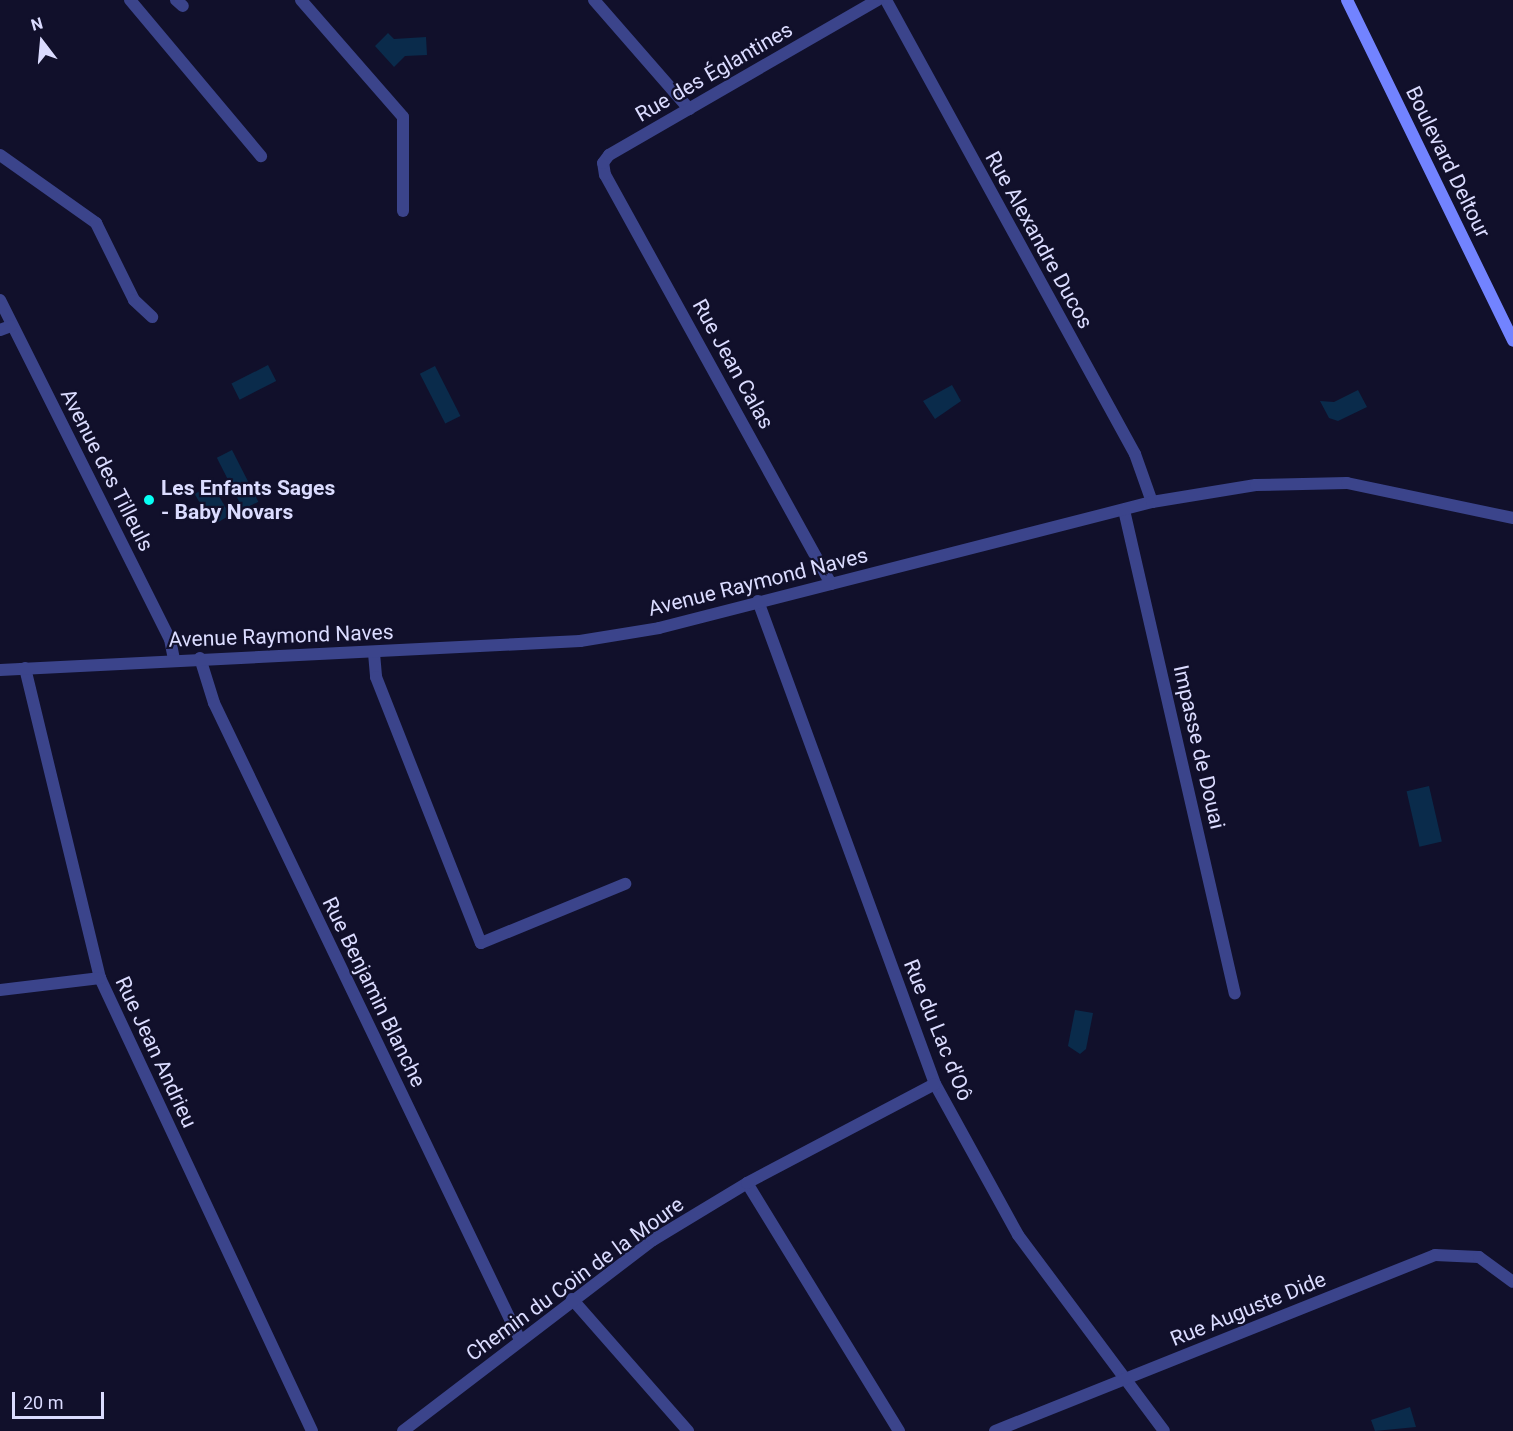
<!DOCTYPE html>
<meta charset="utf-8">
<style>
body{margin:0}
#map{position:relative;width:1513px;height:1431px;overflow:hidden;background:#11102b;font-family:Roboto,sans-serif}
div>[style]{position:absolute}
.water>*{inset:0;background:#0a2b4b;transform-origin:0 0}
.lane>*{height:12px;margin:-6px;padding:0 6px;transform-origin:6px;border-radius:6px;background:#3b448b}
.street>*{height:12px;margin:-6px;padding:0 6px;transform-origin:6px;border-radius:6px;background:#3b448b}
.secondary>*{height:12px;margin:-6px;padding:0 6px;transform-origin:6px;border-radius:6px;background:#7283ff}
.dots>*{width:16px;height:16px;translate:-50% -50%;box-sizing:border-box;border:3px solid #11102b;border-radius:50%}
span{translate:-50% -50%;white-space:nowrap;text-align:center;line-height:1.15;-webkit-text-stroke:4.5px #11102b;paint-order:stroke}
.street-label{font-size:21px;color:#dbdcff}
.poi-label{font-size:21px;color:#dbdcff;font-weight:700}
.left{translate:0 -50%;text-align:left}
.north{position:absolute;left:12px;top:12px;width:60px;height:60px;-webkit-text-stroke:4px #11102b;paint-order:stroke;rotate:344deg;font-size:16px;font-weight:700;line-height:24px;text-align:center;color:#dbdcff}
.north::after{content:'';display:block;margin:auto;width:21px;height:27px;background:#dbdcff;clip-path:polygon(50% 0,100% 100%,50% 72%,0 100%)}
.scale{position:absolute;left:12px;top:1392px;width:92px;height:27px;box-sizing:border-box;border:3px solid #dbdcff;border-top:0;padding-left:8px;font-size:18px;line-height:21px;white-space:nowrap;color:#dbdcff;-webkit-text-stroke:4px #11102b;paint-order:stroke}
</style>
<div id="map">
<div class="water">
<i style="clip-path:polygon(388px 33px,394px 39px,426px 37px,427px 55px,405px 56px,394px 67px,375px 46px)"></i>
<i style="left:268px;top:365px;width:18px;height:41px;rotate:63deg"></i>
<i style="left:435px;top:366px;width:56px;height:17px;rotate:63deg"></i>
<i style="clip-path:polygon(952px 385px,961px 401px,935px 419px,923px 401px)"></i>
<i style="clip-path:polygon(1358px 390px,1367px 407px,1338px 421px,1329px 418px,1320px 401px,1334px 402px)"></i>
<i style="left:232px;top:450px;width:58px;height:17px;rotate:63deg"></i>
<i style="left:212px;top:484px;width:36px;height:20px;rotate:60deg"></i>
<i style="left:1429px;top:786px;width:57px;height:23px;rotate:77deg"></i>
<i style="clip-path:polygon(1075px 1010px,1093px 1013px,1086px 1049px,1080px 1054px,1068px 1046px)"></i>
<i style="clip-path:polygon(1410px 1407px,1416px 1427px,1375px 1431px,1371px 1420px)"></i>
</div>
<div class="lane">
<i style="left:130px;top:0;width:204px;rotate:50deg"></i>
<i style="left:176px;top:0;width:9px;rotate:41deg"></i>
<i style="left:301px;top:0;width:155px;rotate:48.9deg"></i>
<i style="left:403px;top:117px;width:94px;rotate:90deg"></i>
<i style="left:594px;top:0;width:145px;rotate:48.9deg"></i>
<i style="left:0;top:155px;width:118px;rotate:35.3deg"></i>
<i style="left:96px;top:223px;width:86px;rotate:63.7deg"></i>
<i style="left:134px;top:300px;width:25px;rotate:43deg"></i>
<i style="left:374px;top:653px;width:24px;rotate:85deg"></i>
<i style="left:376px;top:677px;width:286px;rotate:68.5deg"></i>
<i style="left:481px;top:943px;width:156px;rotate:-22.3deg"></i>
</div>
<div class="street">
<i style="left:886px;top:0;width:518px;rotate:61.26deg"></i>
<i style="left:1135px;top:454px;width:51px;rotate:70.5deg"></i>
<i style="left:0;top:300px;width:379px;rotate:63.4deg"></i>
<i style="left:170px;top:639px;width:20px;rotate:79deg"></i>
<i style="left:0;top:330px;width:12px;rotate:-20deg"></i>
<i style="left:1124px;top:510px;width:496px;rotate:77.1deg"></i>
<i style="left:831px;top:584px;width:467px;rotate:-118.9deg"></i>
<i style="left:605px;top:175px;width:12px;rotate:-99deg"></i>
<i style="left:603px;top:163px;width:10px;rotate:-53deg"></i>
<i style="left:609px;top:155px;width:310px;rotate:-30deg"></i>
<i style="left:758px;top:601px;width:514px;rotate:69.87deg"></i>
<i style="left:935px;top:1084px;width:172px;rotate:61.2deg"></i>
<i style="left:1018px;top:1235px;width:244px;rotate:53.3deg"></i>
<i style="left:200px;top:658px;width:47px;rotate:72.7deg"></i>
<i style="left:214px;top:703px;width:707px;rotate:64.34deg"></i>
<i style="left:25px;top:668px;width:319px;rotate:76.4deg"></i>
<i style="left:100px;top:978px;width:500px;rotate:64.92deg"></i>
<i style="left:0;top:670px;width:581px;rotate:-2.86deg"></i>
<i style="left:580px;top:641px;width:80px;rotate:-9.3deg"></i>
<i style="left:659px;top:628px;width:509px;rotate:-14.34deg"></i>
<i style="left:1152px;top:502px;width:105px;rotate:-9.3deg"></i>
<i style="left:1256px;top:485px;width:91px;rotate:-1.3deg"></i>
<i style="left:1347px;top:483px;width:170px;rotate:11.9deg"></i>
<i style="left:0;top:990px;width:101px;rotate:-6.8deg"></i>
<i style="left:747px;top:1183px;width:291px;rotate:58.5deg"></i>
<i style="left:572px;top:1299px;width:176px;rotate:48.7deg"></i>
<i style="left:403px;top:1431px;width:315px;rotate:-37.4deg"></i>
<i style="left:653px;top:1240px;width:110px;rotate:-31.2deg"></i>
<i style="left:747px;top:1183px;width:212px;rotate:-27.8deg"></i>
<i style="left:995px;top:1431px;width:474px;rotate:-21.8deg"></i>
<i style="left:1435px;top:1255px;width:44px;rotate:2.6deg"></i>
<i style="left:1479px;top:1257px;width:42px;rotate:36.3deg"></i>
</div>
<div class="secondary">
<i style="left:1347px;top:0;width:379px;rotate:64deg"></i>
</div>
<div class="dots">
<i style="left:149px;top:500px;background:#07fff4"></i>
</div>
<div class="street-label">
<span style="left:714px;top:72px;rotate:-30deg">Rue des Églantines</span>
<span style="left:1448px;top:162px;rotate:64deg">Boulevard Deltour</span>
<span style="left:1039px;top:240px;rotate:61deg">Rue Alexandre Ducos</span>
<span style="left:733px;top:364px;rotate:61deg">Rue Jean Calas</span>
<span style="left:107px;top:470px;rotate:63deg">Avenue des Tilleuls</span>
<span style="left:758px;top:582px;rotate:-14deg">Avenue Raymond Naves</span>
<span style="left:281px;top:636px;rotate:-2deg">Avenue Raymond Naves</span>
<span style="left:1199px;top:747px;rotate:77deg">Impasse de Douai</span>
<span style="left:374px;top:992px;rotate:64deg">Rue Benjamin Blanche</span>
<span style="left:938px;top:1030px;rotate:68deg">Rue du Lac d'Oô</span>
<span style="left:156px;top:1052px;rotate:65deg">Rue Jean Andrieu</span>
<span style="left:575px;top:1279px;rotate:-36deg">Chemin du Coin de la Moure</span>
<span style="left:1248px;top:1309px;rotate:-22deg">Rue Auguste Dide</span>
</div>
<div class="poi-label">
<span class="left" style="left:161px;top:500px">Les Enfants Sages<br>- Baby Novars</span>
</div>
<div class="north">N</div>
<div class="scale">20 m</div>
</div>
